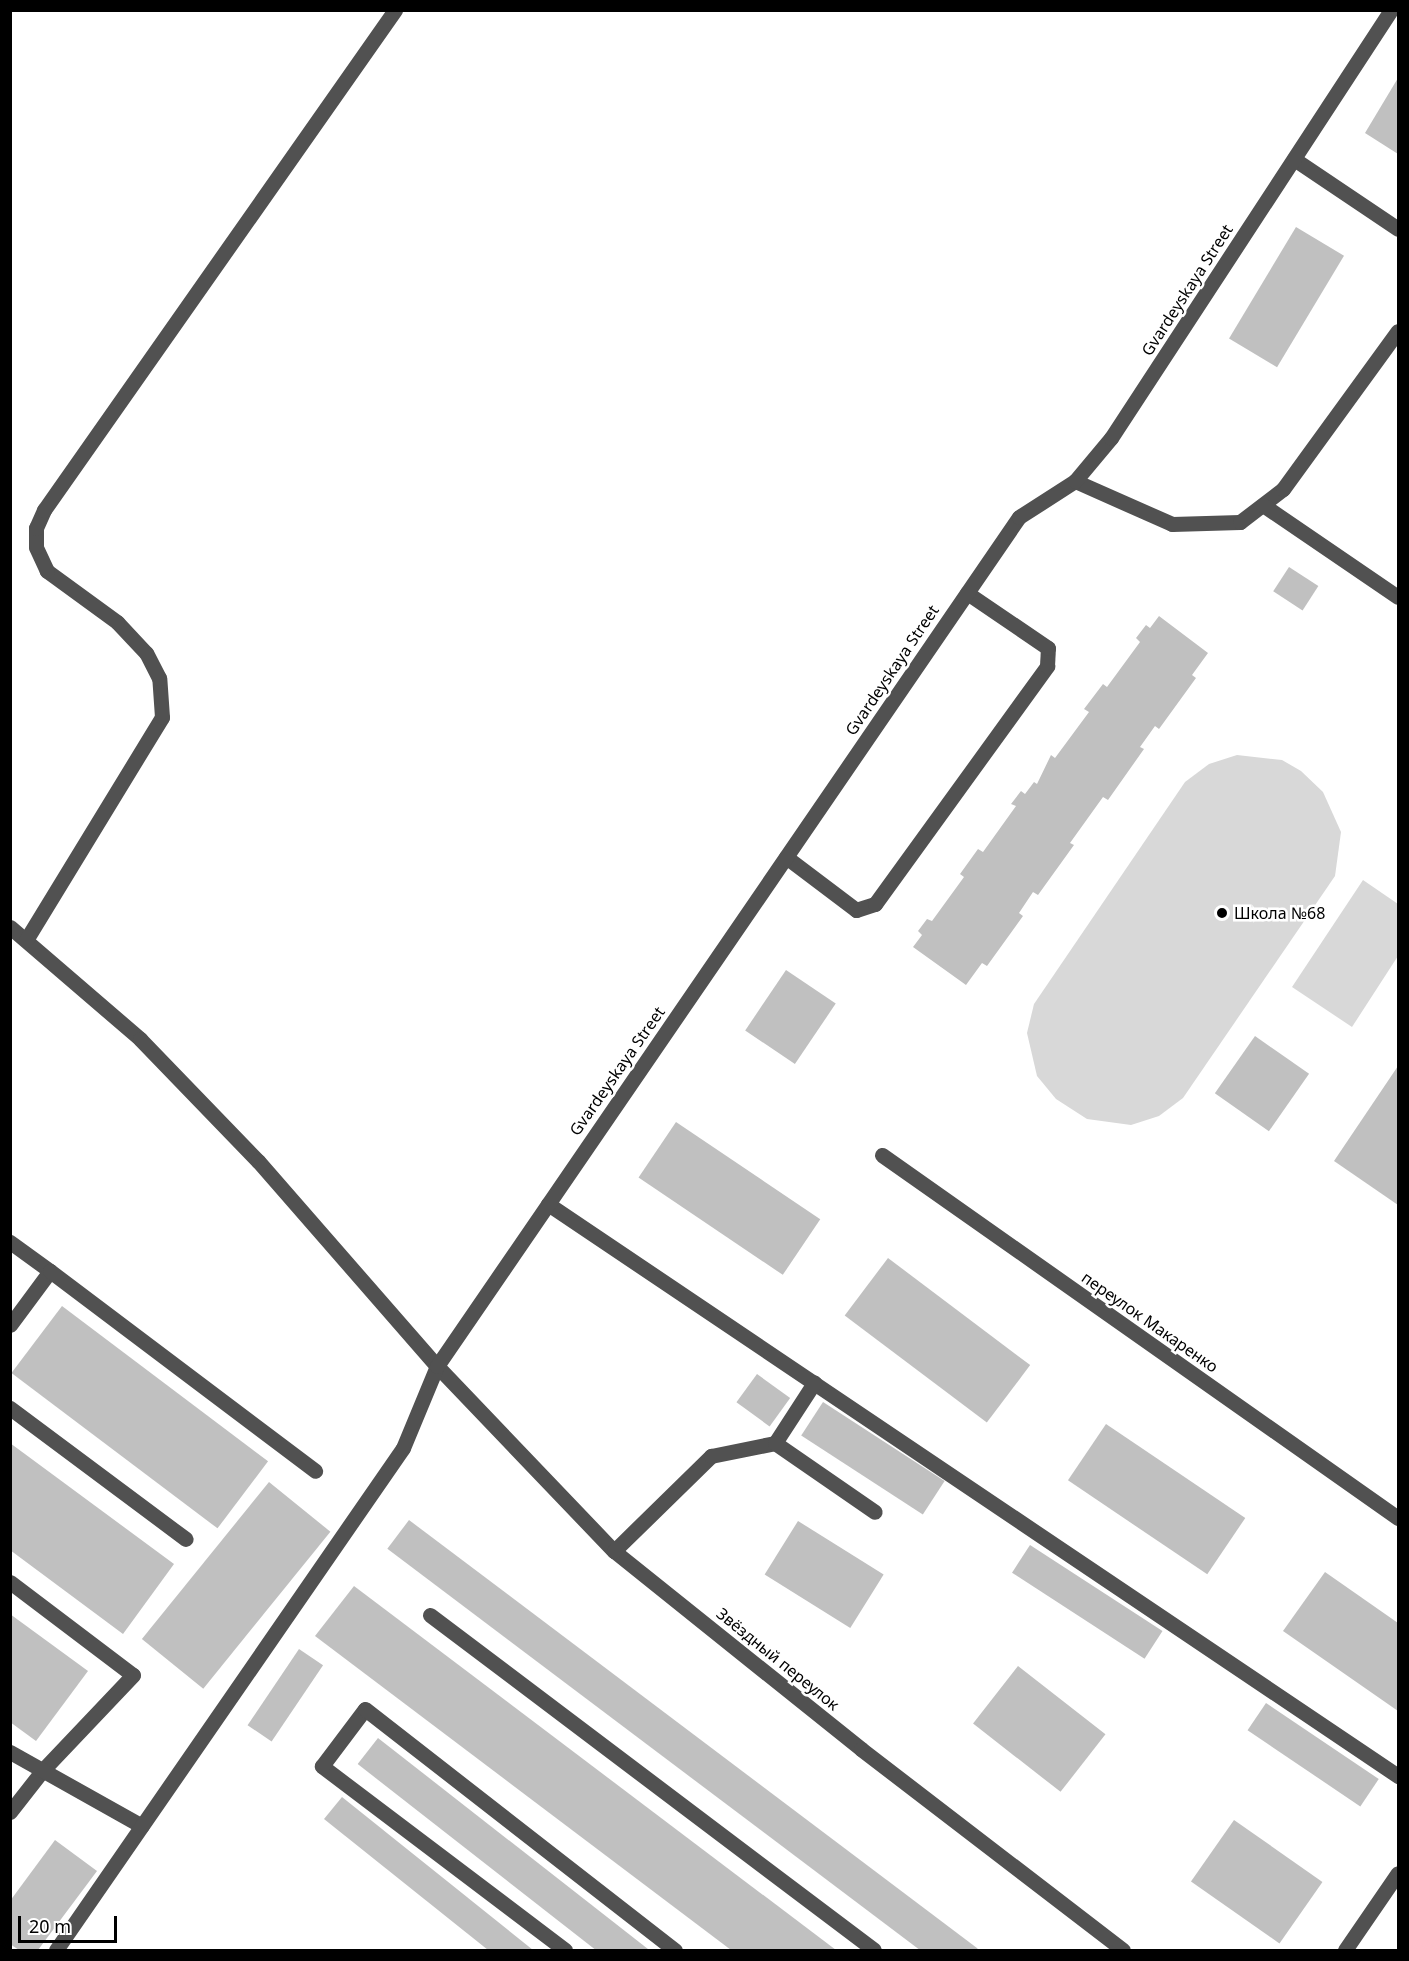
<!DOCTYPE html>
<meta charset="utf-8">
<style>
body{margin:0}
#map{position:relative;width:1409px;height:1961px;overflow:hidden;background:#fff;font-family:"Noto Sans",sans-serif}
div>[style]{position:absolute}
.green>*{inset:0;background:#d8d8d8}
.building>*{inset:0;background:#c0c0c0;transform-origin:0 0}
.minor>*{height:15px;margin:-7.5px;padding:0 7.5px;transform-origin:7.5px;border-radius:7.5px;background:#515151}
.dots>*{width:16px;height:16px;translate:-50% -50%;box-sizing:border-box;border:3px solid #fff;border-radius:50%}
span{translate:-50% -50%;white-space:nowrap;text-align:center;line-height:1.15;-webkit-text-stroke:5px #fff;paint-order:stroke}
.street-label{font-size:16px;color:#000}
.poi-label{font-size:16px;color:#000}
.left{translate:0 -50%;text-align:left}
.frame{position:absolute;inset:0;border:12px solid #000;pointer-events:none}
.scale{position:absolute;left:18px;top:1916px;width:99px;height:27px;box-sizing:border-box;border:3px solid #000;border-top:0;padding-left:8px;font-size:18px;line-height:21px;white-space:nowrap;color:#000;-webkit-text-stroke:4px #fff;paint-order:stroke}
</style>
<div id="map">
<div class="green">
<i style="clip-path:polygon(1237px 755px,1282px 760px,1301px 771px,1323px 792px,1341px 832px,1335px 876px,1183px 1098px,1159px 1116px,1131px 1125px,1087px 1119px,1056px 1099px,1037px 1076px,1027px 1033px,1034px 1004px,1185px 782px,1209px 764px)"></i>
<i style="clip-path:polygon(1363px 880px,1398px 904px,1398px 956px,1352px 1027px,1292px 987px)"></i>
</div>
<div class="building">
<i style="clip-path:polygon(1398px 78px,1398px 154px,1365px 133px)"></i>
<i style="left:1296px;top:227px;width:56px;height:130px;rotate:31deg"></i>
<i style="left:1289px;top:567px;width:35px;height:29px;rotate:33deg"></i>
<i style="clip-path:polygon(1159px 616px,1208px 653px,1192px 675px,1196px 678px,1159px 729px,1155px 726px,1140px 747px,1144px 749px,1108px 800px,1103px 797px,1070px 843px,1074px 845px,1038px 895px,1033px 892px,1019px 913px,1023px 916px,987px 966px,982px 963px,966px 985px,913px 947px,922px 935px,918px 931px,927px 919px,932px 921px,964px 877px,960px 874px,978px 849px,983px 852px,1016px 806px,1011px 804px,1021px 791px,1025px 794px,1034px 782px,1037px 784px,1051px 755px,1055px 758px,1089px 712px,1084px 709px,1103px 684px,1107px 687px,1140px 642px,1136px 638px,1146px 625px,1150px 628px)"></i>
<i style="left:786px;top:970px;width:60px;height:73px;rotate:34deg"></i>
<i style="left:1255px;top:1036px;width:66px;height:70px;rotate:35deg"></i>
<i style="clip-path:polygon(1398px 1066px,1398px 1205px,1334px 1161px)"></i>
<i style="left:676px;top:1122px;width:174px;height:67px;rotate:34deg"></i>
<i style="left:888px;top:1258px;width:178px;height:72px;rotate:37deg"></i>
<i style="left:62px;top:1306px;width:258px;height:84px;rotate:37deg"></i>
<i style="left:757px;top:1374px;width:41px;height:35px;rotate:36deg"></i>
<i style="left:823px;top:1402px;width:145px;height:40px;rotate:33deg"></i>
<i style="left:1106px;top:1424px;width:168px;height:68px;rotate:34deg"></i>
<i style="clip-path:polygon(10px 1443px,174px 1564px,123px 1634px,10px 1550px)"></i>
<i style="left:269px;top:1482px;width:79px;height:202px;rotate:39deg"></i>
<i style="left:409px;top:1520px;width:712px;height:36px;rotate:37deg"></i>
<i style="left:798px;top:1521px;width:101px;height:63px;rotate:32deg"></i>
<i style="left:1030px;top:1545px;width:158px;height:33px;rotate:33deg"></i>
<i style="clip-path:polygon(1325px 1572px,1398px 1623px,1398px 1711px,1283px 1631px)"></i>
<i style="clip-path:polygon(354px 1586px,836px 1950px,731px 1950px,315px 1636px)"></i>
<i style="clip-path:polygon(10px 1614px,88px 1671px,36px 1741px,10px 1722px)"></i>
<i style="left:299px;top:1649px;width:29px;height:92px;rotate:34deg"></i>
<i style="left:1018px;top:1666px;width:111px;height:73px;rotate:38deg"></i>
<i style="left:1266px;top:1703px;width:136px;height:33px;rotate:34deg"></i>
<i style="left:378px;top:1738px;width:343px;height:33px;rotate:38deg"></i>
<i style="clip-path:polygon(342px 1797px,533px 1950px,488px 1950px,324px 1819px)"></i>
<i style="left:1234px;top:1820px;width:108px;height:75px;rotate:35deg"></i>
<i style="clip-path:polygon(55px 1840px,97px 1871px,38px 1950px,19px 1950px,10px 1944px,10px 1901px)"></i>
</div>
<div class="minor">
<i style="left:1294px;top:159px;width:125px;rotate:33.9deg"></i>
<i style="left:1075px;top:481px;width:106px;rotate:23.9deg"></i>
<i style="left:1172px;top:524px;width:68px;rotate:-1.7deg"></i>
<i style="left:1240px;top:522px;width:54px;rotate:-37.5deg"></i>
<i style="left:1283px;top:489px;width:195px;rotate:-54deg"></i>
<i style="left:1263px;top:505px;width:163px;rotate:34.3deg"></i>
<i style="left:786px;top:857px;width:88px;rotate:37.1deg"></i>
<i style="left:856px;top:910px;width:20px;rotate:-18deg"></i>
<i style="left:875px;top:904px;width:294px;rotate:-54.1deg"></i>
<i style="left:1047px;top:666px;width:18px;rotate:-87deg"></i>
<i style="left:1048px;top:648px;width:98px;rotate:-145.8deg"></i>
<i style="left:10px;top:927px;width:172px;rotate:40.7deg"></i>
<i style="left:140px;top:1039px;width:170px;rotate:46deg"></i>
<i style="left:258px;top:1161px;width:272px;rotate:48.9deg"></i>
<i style="left:437px;top:1366px;width:256px;rotate:46.3deg"></i>
<i style="left:614px;top:1551px;width:317px;rotate:38.7deg"></i>
<i style="left:861px;top:1749px;width:330px;rotate:37.5deg"></i>
<i style="left:26px;top:940px;width:261px;rotate:-58.6deg"></i>
<i style="left:162px;top:717px;width:39px;rotate:-94deg"></i>
<i style="left:159px;top:678px;width:28px;rotate:-117deg"></i>
<i style="left:146px;top:653px;width:42px;rotate:-133.1deg"></i>
<i style="left:117px;top:622px;width:87px;rotate:-143.9deg"></i>
<i style="left:47px;top:571px;width:26px;rotate:-115deg"></i>
<i style="left:36px;top:547px;width:19px;rotate:-90deg"></i>
<i style="left:36px;top:528px;width:20px;rotate:-66deg"></i>
<i style="left:44px;top:510px;width:611px;rotate:-54.93deg"></i>
<i style="left:882px;top:1155px;width:631px;rotate:35.13deg"></i>
<i style="left:548px;top:1204px;width:1025px;rotate:33.94deg"></i>
<i style="left:10px;top:1242px;width:49px;rotate:35.9deg"></i>
<i style="left:50px;top:1271px;width:67px;rotate:126.5deg"></i>
<i style="left:50px;top:1271px;width:332px;rotate:37deg"></i>
<i style="left:10px;top:1408px;width:219px;rotate:36.7deg"></i>
<i style="left:775px;top:1443px;width:72px;rotate:-57deg"></i>
<i style="left:614px;top:1551px;width:136px;rotate:-44.4deg"></i>
<i style="left:711px;top:1456px;width:65px;rotate:-11.5deg"></i>
<i style="left:775px;top:1443px;width:121px;rotate:34.6deg"></i>
<i style="left:10px;top:1582px;width:154px;rotate:37.1deg"></i>
<i style="left:133px;top:1675px;width:132px;rotate:133.5deg"></i>
<i style="left:42px;top:1771px;width:52px;rotate:128deg"></i>
<i style="left:430px;top:1615px;width:556px;rotate:37.03deg"></i>
<i style="left:10px;top:1752px;width:151px;rotate:29.3deg"></i>
<i style="left:56px;top:1950px;width:610px;rotate:-55.35deg"></i>
<i style="left:403px;top:1448px;width:89px;rotate:-67.5deg"></i>
<i style="left:437px;top:1366px;width:1029px;rotate:-55.57deg"></i>
<i style="left:1019px;top:517px;width:67px;rotate:-32.7deg"></i>
<i style="left:1075px;top:481px;width:56px;rotate:-50.1deg"></i>
<i style="left:1111px;top:438px;width:511px;rotate:-56.81deg"></i>
<i style="left:565px;top:1950px;width:305px;rotate:-142.9deg"></i>
<i style="left:322px;top:1766px;width:71px;rotate:-53deg"></i>
<i style="left:365px;top:1709px;width:393px;rotate:37.9deg"></i>
<i style="left:1345px;top:1950px;width:93px;rotate:-55.5deg"></i>
</div>
<div class="dots">
<i style="left:1222px;top:913px;background:#000"></i>
</div>
<div class="street-label">
<span style="left:1187px;top:290px;rotate:-57deg">Gvardeyskaya Street</span>
<span style="left:892px;top:670px;rotate:-56deg">Gvardeyskaya Street</span>
<span style="left:617px;top:1071px;rotate:-55deg">Gvardeyskaya Street</span>
<span style="left:1150px;top:1322px;rotate:35deg">переулок Макаренко</span>
<span style="left:778px;top:1659px;rotate:39deg">Звёздный переулок</span>
</div>
<div class="poi-label">
<span class="left" style="left:1234px;top:913px">Школа №68</span>
</div>
<div class="frame"></div>
<div class="scale">20 m</div>
</div>
